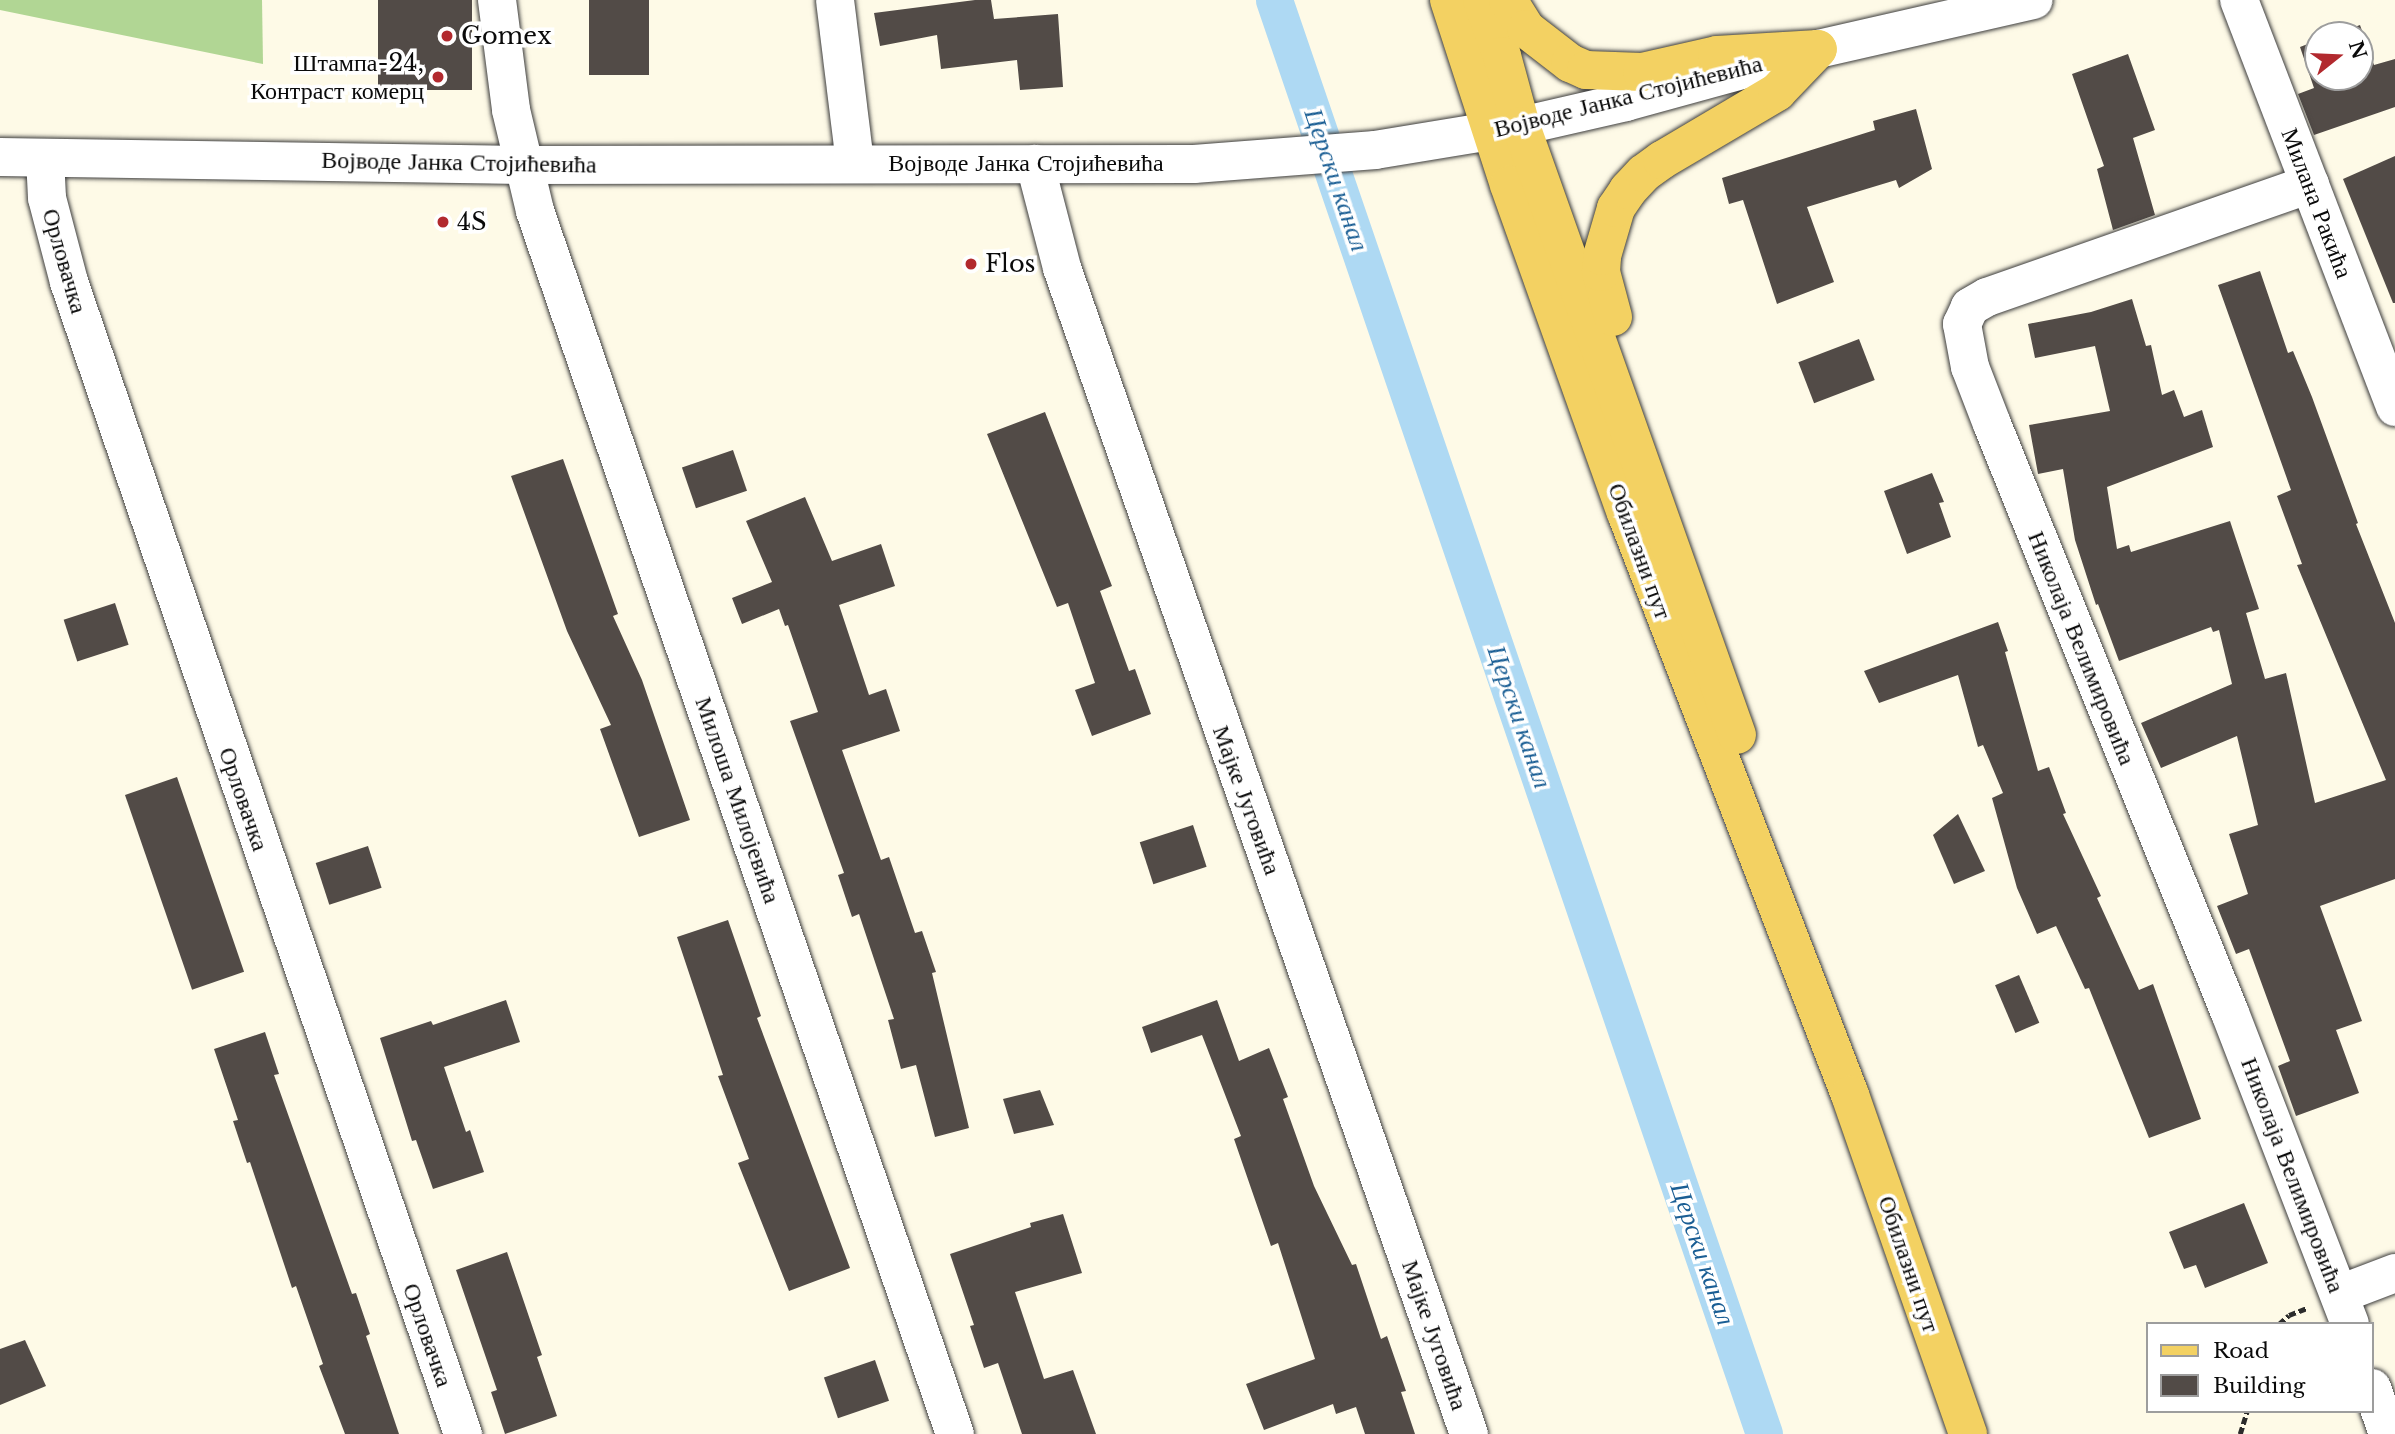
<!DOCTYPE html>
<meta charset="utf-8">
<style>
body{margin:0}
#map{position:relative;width:2395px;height:1434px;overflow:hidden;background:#fefae7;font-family:"Libre Baskerville",serif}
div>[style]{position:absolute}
.forest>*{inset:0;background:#b1d694}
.canal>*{height:37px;margin:-18.5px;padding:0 18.5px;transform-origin:18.5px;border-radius:18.5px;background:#aed9f3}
.building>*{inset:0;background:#524b47;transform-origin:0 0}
.path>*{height:4.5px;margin-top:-2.25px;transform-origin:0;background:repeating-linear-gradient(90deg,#2c2c2c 0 7px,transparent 0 10.5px)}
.roads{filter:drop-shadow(0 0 2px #3d3d3d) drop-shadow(0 0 2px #3d3d3d)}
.minor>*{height:38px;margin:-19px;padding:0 19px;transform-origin:19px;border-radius:19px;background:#fff}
.major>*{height:38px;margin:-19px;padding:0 19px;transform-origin:19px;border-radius:19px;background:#f3d162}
.dots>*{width:19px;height:19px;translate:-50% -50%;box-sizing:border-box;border:4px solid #fff;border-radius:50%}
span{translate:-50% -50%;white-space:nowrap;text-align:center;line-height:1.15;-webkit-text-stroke:7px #fff;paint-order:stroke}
.poi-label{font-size:24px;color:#0a0a0a}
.left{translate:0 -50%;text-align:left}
.right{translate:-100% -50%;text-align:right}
.street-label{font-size:24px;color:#0a0a0a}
.water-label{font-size:26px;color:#1a5e94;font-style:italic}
.legend{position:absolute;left:2146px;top:1322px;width:228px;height:91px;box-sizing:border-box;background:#fff;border:2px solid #9d9d9d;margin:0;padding:9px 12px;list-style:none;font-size:21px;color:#0a0a0a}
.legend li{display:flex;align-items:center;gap:14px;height:35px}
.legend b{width:35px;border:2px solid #9d9d9d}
.north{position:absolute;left:2304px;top:21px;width:70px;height:70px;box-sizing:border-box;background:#fff;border:2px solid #9d9d9d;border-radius:50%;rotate:72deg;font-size:19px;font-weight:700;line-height:28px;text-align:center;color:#0a0a0a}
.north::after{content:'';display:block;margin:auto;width:24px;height:32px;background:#b2292e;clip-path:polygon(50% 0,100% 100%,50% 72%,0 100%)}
</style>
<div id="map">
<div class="forest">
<i style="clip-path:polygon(0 0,262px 0,263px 64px,0 10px)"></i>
</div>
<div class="canal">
<i style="left:1274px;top:0;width:1515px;rotate:71.13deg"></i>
</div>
<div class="building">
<i style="left:378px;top:0;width:94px;height:90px"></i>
<i style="left:589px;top:0;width:60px;height:75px"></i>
<i style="clip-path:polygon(975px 0,991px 0,994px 19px,1058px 14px,1063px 87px,1020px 90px,1017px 60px,941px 69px,937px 35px,880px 46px,874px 13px)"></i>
<i style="clip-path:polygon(2360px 25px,2374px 65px,2395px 59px,2395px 107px,2314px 135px,2298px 94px,2314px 88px,2300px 47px,2318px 40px,2318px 77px,2360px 77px,2360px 35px,2333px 35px)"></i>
<i style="clip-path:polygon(2128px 54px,2155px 130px,2133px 138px,2155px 215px,2113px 230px,2097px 169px,2104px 166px,2072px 74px)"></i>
<i style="clip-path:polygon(1916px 109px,1932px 169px,1899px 188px,1896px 180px,1807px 207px,1834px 282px,1777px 304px,1743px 200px,1729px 204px,1722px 178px,1875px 130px,1873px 121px)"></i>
<i style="clip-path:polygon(2395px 156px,2395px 303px,2393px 303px,2343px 179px)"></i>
<i style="clip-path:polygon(2260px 271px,2288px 353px,2293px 351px,2312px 397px,2358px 523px,2356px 524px,2395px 623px,2395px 879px,2320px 906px,2362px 1021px,2336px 1030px,2359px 1093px,2296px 1116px,2278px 1066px,2290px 1061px,2249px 949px,2236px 954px,2217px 906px,2248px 894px,2229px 834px,2258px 825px,2237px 736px,2161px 768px,2141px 723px,2232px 684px,2219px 630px,2213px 632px,2211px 627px,2119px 661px,2098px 604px,2096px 605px,2075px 540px,2063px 469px,2038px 474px,2029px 425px,2110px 411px,2095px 346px,2035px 358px,2028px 324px,2091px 312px,2132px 299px,2146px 346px,2151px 345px,2162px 395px,2174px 390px,2184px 417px,2202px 410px,2213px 447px,2107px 487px,2117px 549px,2129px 545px,2131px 552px,2230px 521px,2259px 609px,2246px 613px,2265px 679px,2286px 673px,2315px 803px,2386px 780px,2297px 565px,2302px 564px,2277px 496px,2291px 490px,2218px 285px)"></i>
<i style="left:1859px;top:339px;width:44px;height:65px;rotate:69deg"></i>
<i style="clip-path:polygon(1045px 412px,1112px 586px,1100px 591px,1129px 671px,1135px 669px,1151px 714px,1092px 736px,1075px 690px,1095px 683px,1068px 603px,1057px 607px,987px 434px)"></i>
<i style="left:733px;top:450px;width:43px;height:54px;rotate:71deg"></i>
<i style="clip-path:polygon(563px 459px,618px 614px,613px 616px,642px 680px,690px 820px,639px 837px,600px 729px,611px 725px,567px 631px,511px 476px)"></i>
<i style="clip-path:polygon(1932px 473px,1944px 502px,1939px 503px,1951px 537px,1907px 554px,1884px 491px)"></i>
<i style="clip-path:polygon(805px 497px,832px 561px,881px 544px,895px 586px,839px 605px,869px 695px,886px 689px,900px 731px,842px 750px,881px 860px,889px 857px,915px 933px,922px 931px,936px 972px,932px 973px,969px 1128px,935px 1137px,916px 1065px,901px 1069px,888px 1020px,894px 1019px,859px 914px,852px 917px,838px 875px,844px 873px,790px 721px,818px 712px,788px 625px,785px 626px,779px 609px,742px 624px,732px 598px,772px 582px,746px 521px)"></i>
<i style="left:115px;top:603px;width:44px;height:54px;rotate:72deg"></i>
<i style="clip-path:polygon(1998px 622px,2008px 651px,2005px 652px,2038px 771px,2049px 767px,2066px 813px,2063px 814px,2101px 896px,2097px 898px,2139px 990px,2153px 984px,2201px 1119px,2149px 1138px,2089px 988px,2085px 989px,2056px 926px,2037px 934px,2017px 888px,1992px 798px,2003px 793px,1983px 745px,1978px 747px,1958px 675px,1879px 703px,1864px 671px)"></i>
<i style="left:177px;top:777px;width:206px;height:55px;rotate:71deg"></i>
<i style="clip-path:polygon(1958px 814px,1985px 871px,1954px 884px,1933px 835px)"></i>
<i style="left:1193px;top:825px;width:44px;height:56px;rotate:72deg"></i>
<i style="left:368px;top:846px;width:44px;height:55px;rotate:72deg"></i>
<i style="clip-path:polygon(728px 920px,761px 1016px,757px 1018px,850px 1268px,789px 1291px,738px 1163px,749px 1159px,718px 1076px,723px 1075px,677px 937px)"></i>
<i style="left:2019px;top:975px;width:52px;height:26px;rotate:67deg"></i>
<i style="clip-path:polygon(506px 1000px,520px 1042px,444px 1067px,466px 1132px,470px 1130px,484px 1172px,433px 1189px,416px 1140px,412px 1141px,380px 1038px,431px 1021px,433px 1025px)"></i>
<i style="clip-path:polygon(1217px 1000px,1239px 1061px,1269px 1048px,1288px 1097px,1283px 1099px,1314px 1186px,1352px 1265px,1356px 1264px,1381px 1339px,1387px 1336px,1406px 1391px,1401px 1392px,1415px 1434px,1365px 1434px,1356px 1407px,1336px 1414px,1333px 1404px,1264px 1430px,1246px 1384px,1315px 1359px,1278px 1243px,1271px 1246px,1234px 1139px,1241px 1136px,1202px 1035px,1151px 1053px,1142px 1027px)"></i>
<i style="clip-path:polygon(265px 1032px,279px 1074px,274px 1075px,352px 1294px,356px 1293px,370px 1334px,366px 1336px,399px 1434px,345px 1434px,319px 1366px,323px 1364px,296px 1286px,292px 1288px,250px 1162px,247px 1163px,233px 1121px,238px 1120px,214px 1049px)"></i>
<i style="clip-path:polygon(1040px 1090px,1054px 1125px,1014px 1134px,1003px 1099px)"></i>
<i style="clip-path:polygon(2244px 1203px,2268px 1263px,2205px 1288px,2196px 1265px,2184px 1269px,2169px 1232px)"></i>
<i style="clip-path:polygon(1063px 1214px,1082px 1273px,1015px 1292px,1044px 1379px,1073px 1370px,1096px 1434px,1022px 1434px,998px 1363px,984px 1368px,970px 1326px,974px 1325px,950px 1254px,1031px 1227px,1030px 1223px)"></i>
<i style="clip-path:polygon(507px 1252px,542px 1355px,537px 1357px,557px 1416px,505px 1434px,491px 1392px,497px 1390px,456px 1270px)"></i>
<i style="clip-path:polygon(25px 1340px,46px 1386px,0 1405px,0 1349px)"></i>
<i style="left:875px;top:1360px;width:43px;height:54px;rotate:71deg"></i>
</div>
<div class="path">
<i style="left:2279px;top:1324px;width:13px;rotate:-42deg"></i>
<i style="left:2289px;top:1315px;width:19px;rotate:-21deg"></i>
<i style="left:2240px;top:1434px;width:24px;rotate:-73deg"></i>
</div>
<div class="roads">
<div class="minor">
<i style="left:497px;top:0;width:111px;rotate:82.7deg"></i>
<i style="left:511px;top:110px;width:104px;rotate:76.6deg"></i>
<i style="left:535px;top:211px;width:1293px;rotate:71.05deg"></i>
<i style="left:835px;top:0;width:163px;rotate:83deg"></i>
<i style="left:2239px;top:0;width:436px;rotate:69deg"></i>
<i style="left:0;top:157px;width:524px;rotate:0.87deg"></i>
<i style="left:524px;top:165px;width:670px;rotate:-0.09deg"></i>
<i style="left:1194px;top:164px;width:182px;rotate:-4.4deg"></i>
<i style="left:1375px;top:150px;width:148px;rotate:-9.3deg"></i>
<i style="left:1521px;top:126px;width:108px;rotate:-12.9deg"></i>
<i style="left:1626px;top:102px;width:199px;rotate:-15.4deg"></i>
<i style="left:1818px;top:49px;width:221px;rotate:-12.8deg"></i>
<i style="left:45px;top:158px;width:40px;rotate:87.1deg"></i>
<i style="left:47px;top:198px;width:87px;rotate:75.3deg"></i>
<i style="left:69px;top:282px;width:1218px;rotate:71.12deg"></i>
<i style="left:1035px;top:164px;width:107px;rotate:75.4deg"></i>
<i style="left:1062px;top:268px;width:1235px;rotate:70.76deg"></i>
<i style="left:2310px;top:184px;width:342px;rotate:160.7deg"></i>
<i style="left:1987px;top:297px;width:20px;rotate:150deg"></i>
<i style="left:1970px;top:307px;width:19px;rotate:115deg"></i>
<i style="left:1962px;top:324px;width:44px;rotate:79.5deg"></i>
<i style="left:1970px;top:367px;width:61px;rotate:68.9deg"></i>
<i style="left:1992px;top:424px;width:635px;rotate:68deg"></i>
<i style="left:2230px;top:1013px;width:333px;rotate:68.9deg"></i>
<i style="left:2340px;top:1294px;width:59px;rotate:-20.9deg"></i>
<i style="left:2372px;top:1388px;width:49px;rotate:70.8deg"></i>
</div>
<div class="major">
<i style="left:1449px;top:0;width:194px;rotate:72deg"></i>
<i style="left:1509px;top:185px;width:348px;rotate:70.4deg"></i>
<i style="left:1626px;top:513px;width:624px;rotate:68.95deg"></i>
<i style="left:1850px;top:1095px;width:359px;rotate:70.8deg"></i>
<i style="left:1482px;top:0;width:59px;rotate:70.3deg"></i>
<i style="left:1502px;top:56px;width:73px;rotate:74.8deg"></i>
<i style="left:1521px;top:126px;width:646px;rotate:70.47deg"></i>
<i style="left:1508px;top:0;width:34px;rotate:58deg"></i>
<i style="left:1526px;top:29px;width:56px;rotate:37.7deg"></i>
<i style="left:1570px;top:63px;width:17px;rotate:24deg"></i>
<i style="left:1586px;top:70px;width:56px;rotate:2deg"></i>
<i style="left:1642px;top:72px;width:77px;rotate:-12.8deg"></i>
<i style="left:1717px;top:55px;width:101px;rotate:-3.4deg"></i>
<i style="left:1613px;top:317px;width:47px;rotate:-104.9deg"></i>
<i style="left:1601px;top:272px;width:16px;rotate:-86deg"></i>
<i style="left:1602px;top:256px;width:50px;rotate:-73.7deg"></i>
<i style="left:1616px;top:208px;width:22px;rotate:-56deg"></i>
<i style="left:1628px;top:190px;width:23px;rotate:-47deg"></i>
<i style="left:1644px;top:173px;width:22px;rotate:-36deg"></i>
<i style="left:1662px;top:160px;width:134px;rotate:-30.6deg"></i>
<i style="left:1777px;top:92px;width:59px;rotate:-46.4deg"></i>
</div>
</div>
<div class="dots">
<i style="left:447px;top:36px;background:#b2292e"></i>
<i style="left:438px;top:77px;background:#b2292e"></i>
<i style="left:443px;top:222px;background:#b2292e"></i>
<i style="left:971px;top:264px;background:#b2292e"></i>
</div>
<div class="poi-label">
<span class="left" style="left:461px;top:36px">Gomex</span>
<span class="right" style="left:424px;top:77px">Штампа-24,<br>Контраст комерц</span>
<span class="left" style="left:457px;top:222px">4S</span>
<span class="left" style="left:985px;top:264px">Flos</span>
</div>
<div class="street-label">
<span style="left:1628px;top:96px;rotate:-14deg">Војводе Јанка Стојићевића</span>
<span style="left:459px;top:162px;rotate:1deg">Војводе Јанка Стојићевића</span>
<span style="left:1026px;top:163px">Војводе Јанка Стојићевића</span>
<span style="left:2317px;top:203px;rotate:69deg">Милана Ракића</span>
<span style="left:65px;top:261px;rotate:74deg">Орловачка</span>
<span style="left:1640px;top:551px;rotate:70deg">Обилазни пут</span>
<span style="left:2082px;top:648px;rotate:68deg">Николаја Велимировића</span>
<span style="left:244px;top:799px;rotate:71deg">Орловачка</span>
<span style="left:738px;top:800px;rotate:71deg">Милоша Милојевића</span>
<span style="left:1247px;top:800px;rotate:70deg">Мајке Југовића</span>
<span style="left:2293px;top:1175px;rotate:69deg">Николаја Велимировића</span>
<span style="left:1909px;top:1264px;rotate:71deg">Обилазни пут</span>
<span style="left:428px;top:1335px;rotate:71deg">Орловачка</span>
<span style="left:1435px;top:1335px;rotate:71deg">Мајке Југовића</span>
</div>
<div class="water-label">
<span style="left:1336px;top:180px;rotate:71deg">Церски канал</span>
<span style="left:1519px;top:717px;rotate:71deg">Церски канал</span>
<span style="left:1702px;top:1254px;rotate:71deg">Церски канал</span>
</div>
<ul class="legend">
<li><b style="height:9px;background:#f3d162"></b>Road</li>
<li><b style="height:19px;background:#524b47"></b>Building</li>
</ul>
<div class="north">N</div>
</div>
